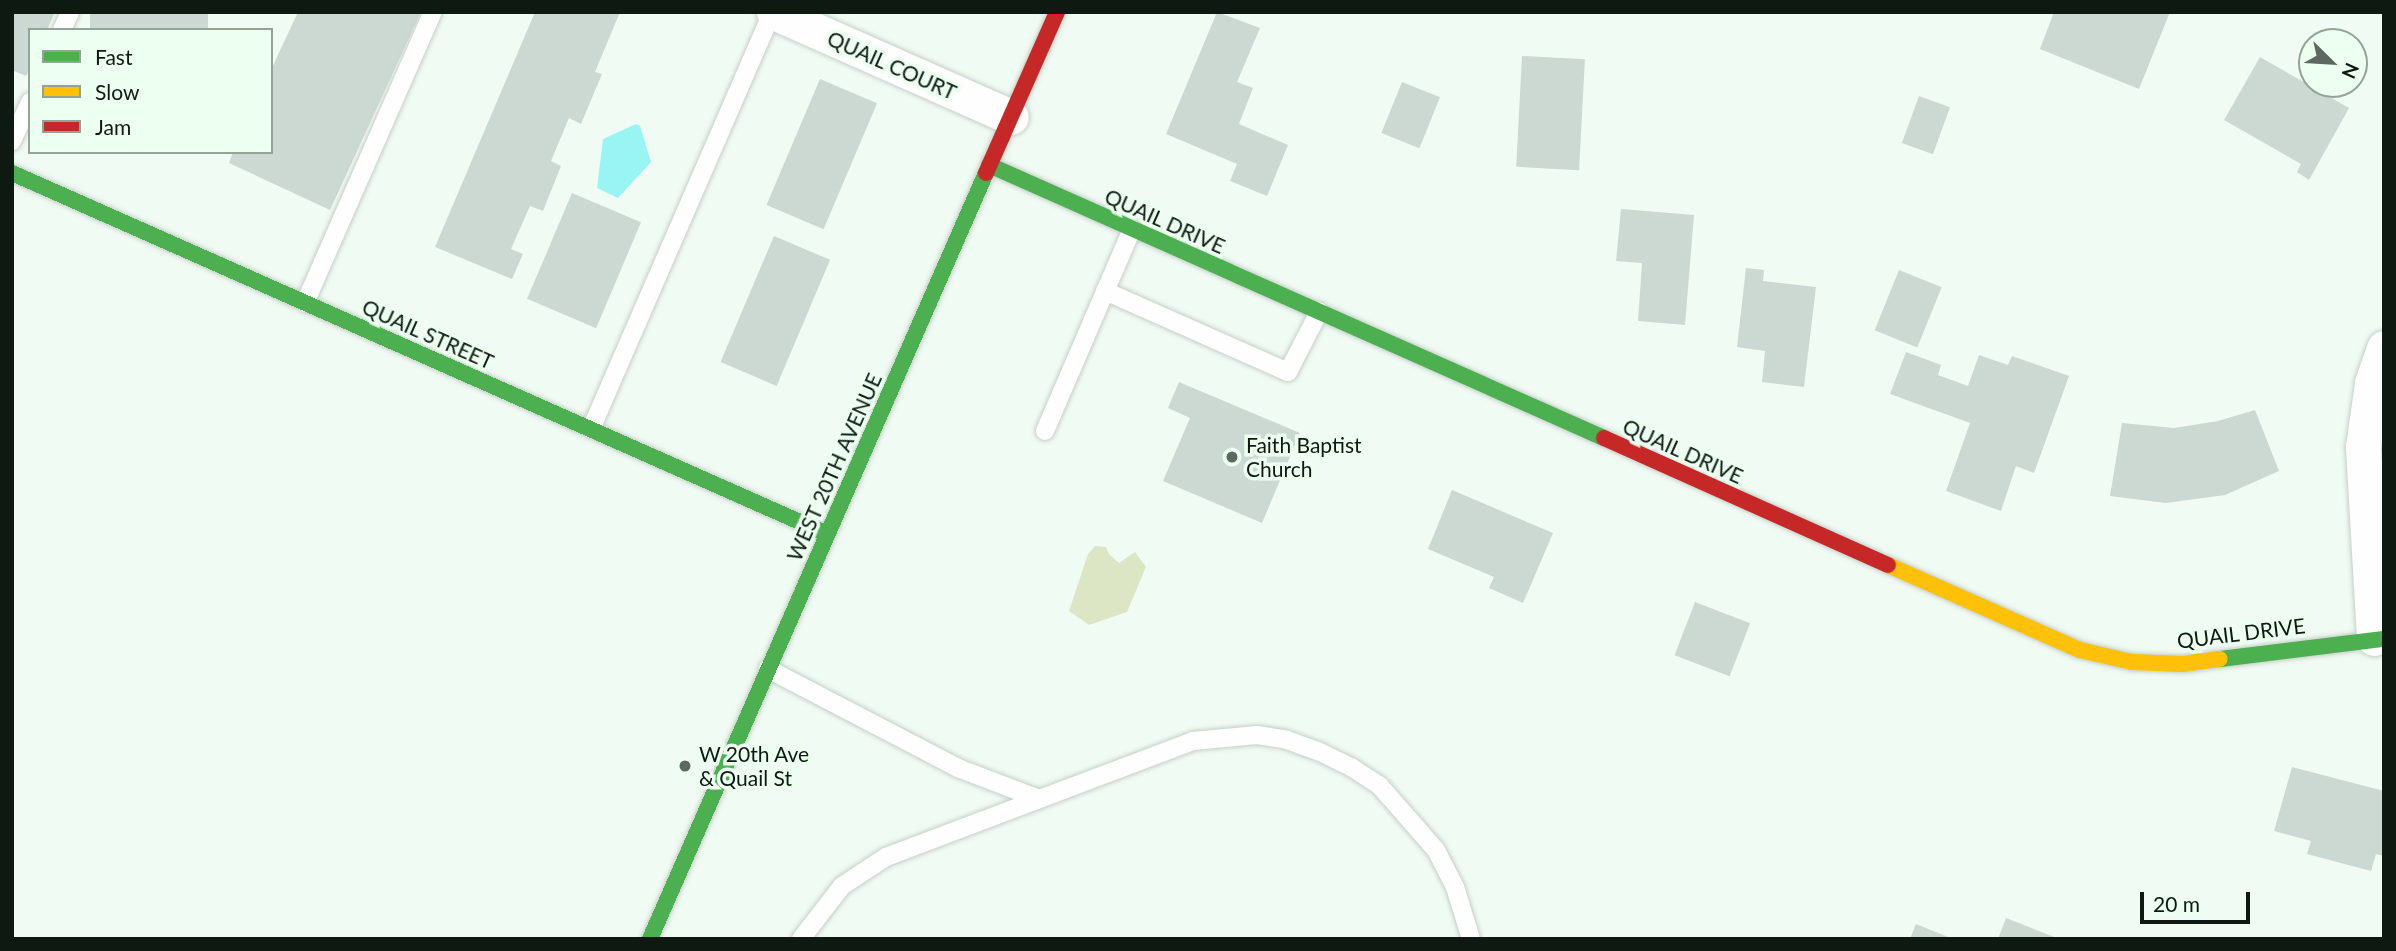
<!DOCTYPE html>
<style>
body{margin:0}
#map{position:relative;width:2396px;height:951px;overflow:hidden;background:#f0fbf3;font-family:Lato,sans-serif}
div>[style]{position:absolute}
.green>*{inset:0;background:#dde6c4}
.water>*{inset:0;background:#98f5f3}
.building>*{inset:0;background:#ccd8d2;transform-origin:0 0}
.roads{filter:drop-shadow(0 0 2px #c5cfc8) drop-shadow(0 0 2px #c5cfc8)}
.lane>*{height:18px;margin:-9px;padding:0 9px;transform-origin:9px;border-radius:9px;background:#fdfefd}
.street>*{height:35px;margin:-17.5px;padding:0 17.5px;transform-origin:17.5px;border-radius:17.5px;background:#fdfefd}
.fast>*{height:16px;margin:-8px;padding:0 8px;transform-origin:8px;border-radius:8px;background:#4caf50}
.slow>*{height:16px;margin:-8px;padding:0 8px;transform-origin:8px;border-radius:8px;background:#ffc107}
.jam>*{height:16px;margin:-8px;padding:0 8px;transform-origin:8px;border-radius:8px;background:#c62828}
.dots>*{width:19px;height:19px;translate:-50% -50%;box-sizing:border-box;border:4px solid #ecfff1;border-radius:50%}
span{translate:-50% -50%;white-space:nowrap;text-align:center;line-height:1.15;-webkit-text-stroke:7px #ecfff1;paint-order:stroke}
.street-label{font-size:21px;color:#0e1911}
.poi-label{font-size:21px;color:#0e1911}
.left{translate:0 -50%;text-align:left}
.frame{position:absolute;inset:0;border:14px solid #0e1911;pointer-events:none}
.legend{position:absolute;left:28px;top:28px;width:245px;height:126px;box-sizing:border-box;background:#ecfff1;border:2px solid #93a397;margin:0;padding:9px 12px;list-style:none;font-size:21px;color:#0e1911}
.legend li{display:flex;align-items:center;gap:14px;height:35px}
.legend b{width:35px;border:2px solid #93a397}
.north{position:absolute;left:2298px;top:28px;width:70px;height:70px;box-sizing:border-box;background:#ecfff1;border:2px solid #93a397;border-radius:50%;rotate:114deg;font-size:19px;font-weight:700;line-height:28px;text-align:center;color:#0e1911}
.north::after{content:'';display:block;margin:auto;width:24px;height:32px;background:#5d6860;clip-path:polygon(50% 0,100% 100%,50% 72%,0 100%)}
.scale{position:absolute;left:2140px;top:892px;width:110px;height:32px;box-sizing:border-box;border:4px solid #0e1911;border-top:0;padding-left:9px;font-size:21px;line-height:24px;white-space:nowrap;color:#0e1911;-webkit-text-stroke:5px #ecfff1;paint-order:stroke}
</style>
<div id="map">
<div class="green">
<i style="clip-path:polygon(1095px 546px,1106px 547px,1109px 554px,1119px 563px,1135px 552px,1146px 567px,1127px 612px,1089px 625px,1069px 611px,1088px 554px)"></i>
</div>
<div class="water">
<i style="clip-path:polygon(636px 124px,640px 126px,651px 162px,618px 198px,597px 188px,603px 139px)"></i>
</div>
<div class="building">
<i style="clip-path:polygon(12px 12px,55px 12px,47px 30px,30px 30px,30px 68px,26px 76px,12px 70px)"></i>
<i style="left:90px;top:12px;width:118px;height:19px"></i>
<i style="clip-path:polygon(298px 12px,421px 12px,330px 210px,229px 163px,233px 152px,271px 152px,271px 70px)"></i>
<i style="clip-path:polygon(535px 12px,620px 12px,595px 72px,602px 74px,581px 124px,569px 118px,551px 161px,561px 166px,543px 211px,530px 206px,511px 249px,523px 254px,512px 279px,435px 247px)"></i>
<i style="clip-path:polygon(1217px 12px,1260px 28px,1237px 82px,1253px 88px,1239px 124px,1288px 145px,1267px 196px,1230px 181px,1237px 164px,1166px 134px)"></i>
<i style="clip-path:polygon(2054px 12px,2170px 12px,2139px 89px,2040px 49px)"></i>
<i style="left:1522px;top:56px;width:63px;height:111px;rotate:3deg"></i>
<i style="clip-path:polygon(2260px 57px,2349px 108px,2309px 180px,2297px 172px,2301px 164px,2224px 120px)"></i>
<i style="left:820px;top:79px;width:62px;height:137px;rotate:23deg"></i>
<i style="left:1402px;top:82px;width:41px;height:55px;rotate:22deg"></i>
<i style="left:1919px;top:96px;width:33px;height:50px;rotate:20deg"></i>
<i style="left:572px;top:193px;width:75px;height:115px;rotate:23deg"></i>
<i style="clip-path:polygon(1621px 209px,1694px 215px,1685px 325px,1638px 321px,1642px 263px,1616px 261px)"></i>
<i style="left:774px;top:236px;width:61px;height:137px;rotate:23deg"></i>
<i style="clip-path:polygon(1746px 268px,1764px 270px,1763px 281px,1816px 287px,1804px 387px,1762px 382px,1765px 351px,1737px 347px)"></i>
<i style="left:1899px;top:270px;width:46px;height:65px;rotate:22deg"></i>
<i style="clip-path:polygon(1906px 352px,1941px 365px,1938px 375px,1968px 386px,1979px 355px,2008px 365px,2012px 356px,2069px 376px,2034px 473px,2016px 466px,2001px 511px,1946px 491px,1970px 423px,1890px 394px)"></i>
<i style="clip-path:polygon(1179px 382px,1300px 433px,1262px 523px,1163px 481px,1190px 418px,1168px 408px)"></i>
<i style="clip-path:polygon(2255px 410px,2279px 471px,2225px 495px,2166px 503px,2110px 496px,2122px 423px,2174px 428px,2218px 421px)"></i>
<i style="clip-path:polygon(1452px 490px,1553px 533px,1523px 603px,1489px 588px,1494px 577px,1428px 549px)"></i>
<i style="left:1695px;top:602px;width:59px;height:57px;rotate:21deg"></i>
<i style="clip-path:polygon(2292px 767px,2384px 791px,2384px 856px,2376px 854px,2371px 871px,2307px 854px,2311px 841px,2274px 831px)"></i>
<i style="clip-path:polygon(2006px 918px,2059px 939px,1998px 939px)"></i>
<i style="clip-path:polygon(1916px 924px,1953px 939px,1910px 939px)"></i>
</div>
<div class="roads">
<div class="lane">
<i style="left:62px;top:30px;width:20px;rotate:-66deg"></i>
<i style="left:12px;top:141px;width:43px;rotate:-65.2deg"></i>
<i style="left:1105px;top:291px;width:200px;rotate:23.9deg"></i>
<i style="left:1288px;top:372px;width:68px;rotate:-62.7deg"></i>
<i style="left:305px;top:303px;width:318px;rotate:-66.3deg"></i>
<i style="left:591px;top:429px;width:455px;rotate:-66.5deg"></i>
<i style="left:1045px;top:431px;width:220px;rotate:-66.7deg"></i>
<i style="left:768px;top:669px;width:214px;rotate:27.5deg"></i>
<i style="left:958px;top:768px;width:87px;rotate:20.9deg"></i>
<i style="left:801px;top:939px;width:67px;rotate:-52.3deg"></i>
<i style="left:842px;top:886px;width:53px;rotate:-33.4deg"></i>
<i style="left:886px;top:857px;width:328px;rotate:-20.7deg"></i>
<i style="left:1193px;top:741px;width:64px;rotate:-5.4deg"></i>
<i style="left:1257px;top:735px;width:30px;rotate:9deg"></i>
<i style="left:1287px;top:740px;width:33px;rotate:20deg"></i>
<i style="left:1318px;top:751px;width:37px;rotate:26deg"></i>
<i style="left:1351px;top:767px;width:33px;rotate:33deg"></i>
<i style="left:1379px;top:785px;width:86px;rotate:48.8deg"></i>
<i style="left:1436px;top:850px;width:42px;rotate:62.8deg"></i>
<i style="left:1455px;top:887px;width:54px;rotate:72.9deg"></i>
</div>
<div class="street">
<i style="left:774px;top:12px;width:259px;rotate:23.9deg"></i>
<i style="left:2374px;top:638px;width:191px;rotate:-93.3deg"></i>
<i style="left:2363px;top:447px;width:65px;rotate:-82deg"></i>
<i style="left:2372px;top:383px;width:37px;rotate:-71deg"></i>
</div>
<div class="fast">
<i style="left:989px;top:165px;width:673px;rotate:23.94deg"></i>
<i style="left:12px;top:173px;width:891px;rotate:23.89deg"></i>
<i style="left:2220px;top:659px;width:165px;rotate:-7deg"></i>
<i style="left:650px;top:939px;width:836px;rotate:-66.32deg"></i>
</div>
<div class="slow">
<i style="left:1888px;top:565px;width:210px;rotate:23.9deg"></i>
<i style="left:2080px;top:650px;width:53px;rotate:13deg"></i>
<i style="left:2132px;top:662px;width:51px;rotate:2.2deg"></i>
<i style="left:2183px;top:664px;width:37px;rotate:-8deg"></i>
</div>
<div class="jam">
<i style="left:986px;top:173px;width:176px;rotate:-66.2deg"></i>
<i style="left:1604px;top:438px;width:311px;rotate:24.1deg"></i>
</div>
</div>
<div class="dots">
<i style="left:1232px;top:457px;background:#5d6860"></i>
<i style="left:685px;top:766px;background:#5d6860"></i>
</div>
<div class="street-label">
<span style="left:892px;top:65px;rotate:24deg">QUAIL COURT</span>
<span style="left:1165px;top:221px;rotate:24deg">QUAIL DRIVE</span>
<span style="left:428px;top:334px;rotate:24deg">QUAIL STREET</span>
<span style="left:1683px;top:451px;rotate:24deg">QUAIL DRIVE</span>
<span style="left:834px;top:467px;rotate:-66deg">WEST 20TH AVENUE</span>
<span style="left:2241px;top:633px;rotate:-7deg">QUAIL DRIVE</span>
</div>
<div class="poi-label">
<span class="left" style="left:1246px;top:457px">Faith Baptist<br>Church</span>
<span class="left" style="left:699px;top:766px">W 20th Ave<br>&amp; Quail St</span>
</div>
<div class="frame"></div>
<ul class="legend">
<li><b style="height:9px;background:#4caf50"></b>Fast</li>
<li><b style="height:9px;background:#ffc107"></b>Slow</li>
<li><b style="height:9px;background:#c62828"></b>Jam</li>
</ul>
<div class="north">N</div>
<div class="scale">20 m</div>
</div>
